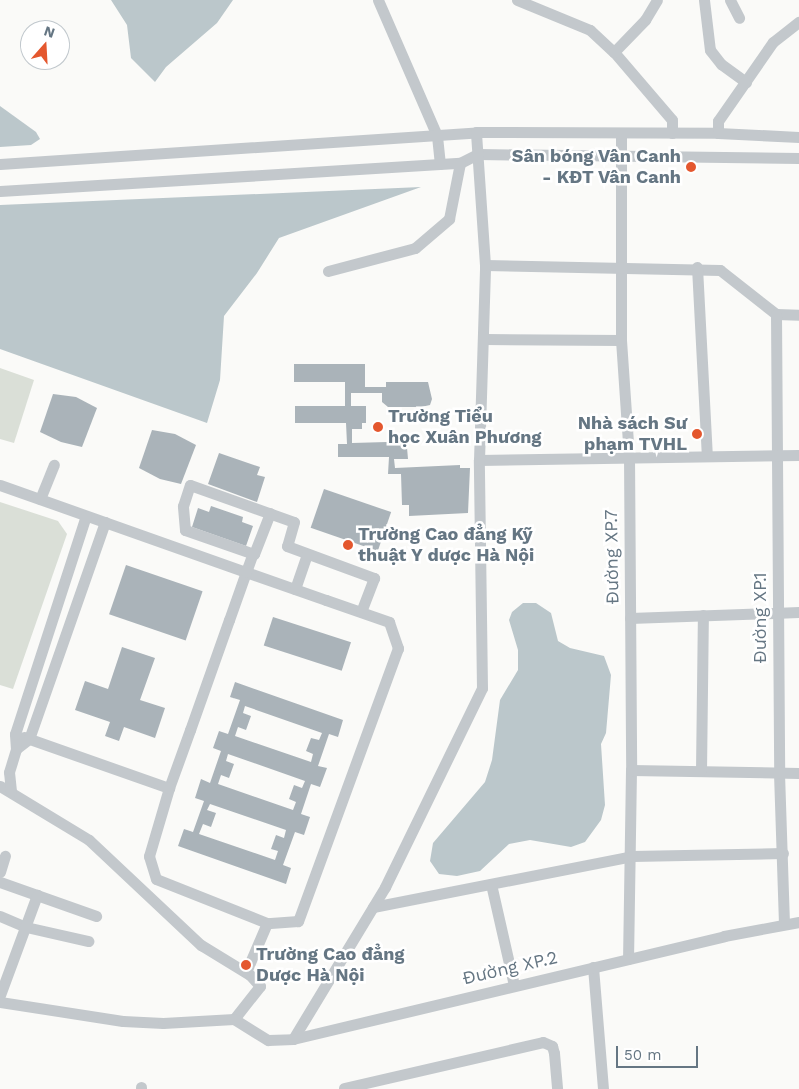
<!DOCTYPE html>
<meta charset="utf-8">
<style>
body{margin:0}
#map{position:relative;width:799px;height:1089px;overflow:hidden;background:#fafaf8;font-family:"Work Sans",sans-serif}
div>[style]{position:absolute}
.green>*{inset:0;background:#dadfd7}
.water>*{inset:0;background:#bbc7cb}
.building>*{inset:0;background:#aab3b9;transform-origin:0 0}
.minor>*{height:11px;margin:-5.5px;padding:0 5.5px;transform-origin:5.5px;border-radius:5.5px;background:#c3c8cc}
.dots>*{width:14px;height:14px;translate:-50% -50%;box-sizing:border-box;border:2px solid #fff;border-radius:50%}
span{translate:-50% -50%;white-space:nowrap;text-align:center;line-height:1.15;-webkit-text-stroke:5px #fff;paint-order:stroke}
.poi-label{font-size:18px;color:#657683;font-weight:700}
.right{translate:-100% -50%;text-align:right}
.left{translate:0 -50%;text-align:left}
.street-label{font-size:18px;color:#657683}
.north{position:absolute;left:20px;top:20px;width:50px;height:50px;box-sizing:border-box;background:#fff;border:1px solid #c1c8cd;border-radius:50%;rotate:19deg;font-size:14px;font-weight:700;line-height:20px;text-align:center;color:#657683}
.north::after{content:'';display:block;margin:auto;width:18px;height:22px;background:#e4572e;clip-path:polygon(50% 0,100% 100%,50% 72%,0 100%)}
.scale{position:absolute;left:616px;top:1046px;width:82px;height:22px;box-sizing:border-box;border:2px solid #657683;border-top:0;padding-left:6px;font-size:15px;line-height:18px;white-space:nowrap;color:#657683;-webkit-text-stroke:4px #fff;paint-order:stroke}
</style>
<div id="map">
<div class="green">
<i style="clip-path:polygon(0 368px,34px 380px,14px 443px,0 439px)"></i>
<i style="clip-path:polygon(0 502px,58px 521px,67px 534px,13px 689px,0 685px)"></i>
</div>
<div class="water">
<i style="clip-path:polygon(111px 0,233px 0,217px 23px,166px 67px,155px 82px,131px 58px,127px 25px)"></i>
<i style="clip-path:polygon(0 106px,36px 132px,40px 139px,31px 145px,0 147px)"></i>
<i style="clip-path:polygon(421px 187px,279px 238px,257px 273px,224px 316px,220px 380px,207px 423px,0 349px,0 205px)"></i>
<i style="clip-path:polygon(523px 603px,536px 603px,551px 613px,558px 641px,570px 648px,604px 656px,611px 675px,606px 733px,601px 744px,605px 805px,601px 820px,585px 842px,571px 847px,530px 840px,509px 844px,480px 871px,457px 876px,439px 874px,430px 861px,433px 843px,485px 782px,492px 760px,500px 700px,518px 670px,518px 650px,509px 620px,512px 612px)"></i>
</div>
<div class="building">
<i style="clip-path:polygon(294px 364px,365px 364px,365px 387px,386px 387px,386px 382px,428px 382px,432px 399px,430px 405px,421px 407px,388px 407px,382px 402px,382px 393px,351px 393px,351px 406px,366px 406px,366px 423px,362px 423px,362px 429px,352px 429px,352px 443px,387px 442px,387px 436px,406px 436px,408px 459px,394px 459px,395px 468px,460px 465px,460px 468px,470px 468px,468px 513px,409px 516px,409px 505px,402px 505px,401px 474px,388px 474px,389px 457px,338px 457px,338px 444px,347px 444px,346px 423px,295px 423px,295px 406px,345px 406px,345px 382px,294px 382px)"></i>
<i style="clip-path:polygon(53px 394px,76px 397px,97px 408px,82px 447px,61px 442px,40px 432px)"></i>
<i style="clip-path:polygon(152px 430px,175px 434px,196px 445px,181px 484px,160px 479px,139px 468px)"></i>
<i style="clip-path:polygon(219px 453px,260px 467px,257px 475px,265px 477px,257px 502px,208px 484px)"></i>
<i style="left:324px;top:489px;width:71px;height:41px;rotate:19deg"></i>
<i style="clip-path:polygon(211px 506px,243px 517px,242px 522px,253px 526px,246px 546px,192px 527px,198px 508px,209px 512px)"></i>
<i style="left:126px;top:565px;width:81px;height:52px;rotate:19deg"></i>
<i style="left:273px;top:617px;width:82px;height:30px;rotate:18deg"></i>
<i style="clip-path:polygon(122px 647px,155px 658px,140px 700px,165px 708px,155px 738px,124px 727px,119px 741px,105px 736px,110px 722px,75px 710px,85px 681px,108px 689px)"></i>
<i style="clip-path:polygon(evenodd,235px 682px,343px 720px,338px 737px,329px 734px,318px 766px,327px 768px,320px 787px,311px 784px,301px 814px,310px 817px,304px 835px,295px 832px,283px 865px,291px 868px,286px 884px,178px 846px,184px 829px,193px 832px,204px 801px,195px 798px,201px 779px,210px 783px,221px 751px,213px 748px,219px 731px,228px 734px,240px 700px,230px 697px,235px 682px,245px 706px,322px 733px,319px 740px,311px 738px,306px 751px,313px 754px,311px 762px,235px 736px,238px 727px,246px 730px,251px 716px,243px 713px,245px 706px,235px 682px,228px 754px,305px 781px,302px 788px,294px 785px,289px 799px,296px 802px,293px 810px,218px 784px,221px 775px,229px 778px,234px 764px,226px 761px,228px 754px,235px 682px,210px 804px,286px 830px,284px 838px,276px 835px,271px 849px,278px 851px,275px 860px,199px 834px,203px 824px,211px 827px,216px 813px,207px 810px,210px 804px)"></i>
</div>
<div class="minor">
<i style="left:378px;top:0;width:148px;rotate:66.5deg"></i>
<i style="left:437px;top:136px;width:28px;rotate:84deg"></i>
<i style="left:517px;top:0;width:79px;rotate:22.3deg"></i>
<i style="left:590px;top:30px;width:33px;rotate:43deg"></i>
<i style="left:614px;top:52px;width:89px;rotate:49.5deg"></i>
<i style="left:672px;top:120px;width:13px;rotate:90deg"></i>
<i style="left:704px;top:0;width:50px;rotate:83.2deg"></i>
<i style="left:710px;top:50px;width:18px;rotate:52deg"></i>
<i style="left:721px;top:64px;width:31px;rotate:36deg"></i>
<i style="left:730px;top:0;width:20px;rotate:63deg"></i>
<i style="left:614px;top:52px;width:45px;rotate:-45.9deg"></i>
<i style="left:645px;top:20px;width:23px;rotate:-59deg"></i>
<i style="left:621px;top:133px;width:207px;rotate:90deg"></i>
<i style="left:621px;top:340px;width:116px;rotate:86.1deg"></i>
<i style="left:629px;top:456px;width:314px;rotate:89.6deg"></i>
<i style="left:631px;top:770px;width:189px;rotate:90.9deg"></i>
<i style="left:718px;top:133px;width:12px;rotate:-90deg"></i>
<i style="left:718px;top:121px;width:96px;rotate:-55.2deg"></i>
<i style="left:773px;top:42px;width:33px;rotate:-38deg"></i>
<i style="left:0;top:164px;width:477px;rotate:-3.8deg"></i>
<i style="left:476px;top:132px;width:242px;rotate:0.2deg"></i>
<i style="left:718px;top:133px;width:81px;rotate:2.8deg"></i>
<i style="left:0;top:191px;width:461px;rotate:-3.5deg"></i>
<i style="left:460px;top:163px;width:20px;rotate:-27deg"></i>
<i style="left:478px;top:154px;width:321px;rotate:0.7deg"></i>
<i style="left:485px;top:265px;width:235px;rotate:1.2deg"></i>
<i style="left:720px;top:270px;width:71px;rotate:38.2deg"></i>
<i style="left:776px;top:314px;width:23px;rotate:2deg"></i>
<i style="left:697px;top:267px;width:188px;rotate:87deg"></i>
<i style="left:328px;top:271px;width:90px;rotate:-14.8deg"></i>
<i style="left:415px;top:248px;width:45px;rotate:-40.5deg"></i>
<i style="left:449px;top:219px;width:57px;rotate:-78.9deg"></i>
<i style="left:776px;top:314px;width:459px;rotate:89.6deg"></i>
<i style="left:779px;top:773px;width:149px;rotate:88.1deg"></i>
<i style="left:485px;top:339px;width:136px;rotate:0.4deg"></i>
<i style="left:479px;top:460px;width:320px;rotate:-0.9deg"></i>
<i style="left:0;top:485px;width:261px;rotate:19.5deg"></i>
<i style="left:246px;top:572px;width:85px;rotate:19.3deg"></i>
<i style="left:326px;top:600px;width:67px;rotate:19.2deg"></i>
<i style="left:389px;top:622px;width:28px;rotate:71deg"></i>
<i style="left:398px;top:648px;width:291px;rotate:110.1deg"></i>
<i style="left:298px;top:921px;width:31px;rotate:176deg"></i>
<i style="left:267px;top:923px;width:119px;rotate:-158.4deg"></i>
<i style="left:156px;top:879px;width:24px;rotate:-107deg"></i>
<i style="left:149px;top:856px;width:71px;rotate:-73.6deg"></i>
<i style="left:169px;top:788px;width:62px;rotate:-70.1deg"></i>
<i style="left:190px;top:730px;width:117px;rotate:-70.5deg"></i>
<i style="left:229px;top:620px;width:51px;rotate:-70.5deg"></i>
<i style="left:246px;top:572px;width:20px;rotate:-70deg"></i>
<i style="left:40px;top:499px;width:37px;rotate:-68deg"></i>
<i style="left:270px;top:513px;width:44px;rotate:111.3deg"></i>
<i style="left:254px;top:554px;width:73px;rotate:-160.8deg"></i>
<i style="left:185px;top:530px;width:24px;rotate:-95deg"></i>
<i style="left:183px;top:506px;width:22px;rotate:-72deg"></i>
<i style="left:190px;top:485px;width:110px;rotate:19.6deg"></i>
<i style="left:294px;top:522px;width:25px;rotate:106deg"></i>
<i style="left:287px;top:546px;width:93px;rotate:20.2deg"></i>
<i style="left:374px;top:578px;width:36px;rotate:111deg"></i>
<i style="left:295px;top:589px;width:37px;rotate:-71deg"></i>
<i style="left:630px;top:618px;width:169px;rotate:-2deg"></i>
<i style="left:24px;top:737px;width:154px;rotate:19.4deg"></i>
<i style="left:16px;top:749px;width:16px;rotate:-38deg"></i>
<i style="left:29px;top:739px;width:230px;rotate:-70.7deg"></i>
<i style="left:631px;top:770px;width:168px;rotate:1deg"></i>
<i style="left:701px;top:771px;width:156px;rotate:-89.3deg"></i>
<i style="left:0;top:786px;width:104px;rotate:31.2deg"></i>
<i style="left:89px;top:840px;width:154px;rotate:43.2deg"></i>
<i style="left:201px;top:945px;width:57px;rotate:31.5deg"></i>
<i style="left:250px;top:975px;width:15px;rotate:48deg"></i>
<i style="left:260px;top:986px;width:42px;rotate:128.2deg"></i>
<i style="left:11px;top:791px;width:19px;rotate:-96deg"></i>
<i style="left:9px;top:772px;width:24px;rotate:-73deg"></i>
<i style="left:16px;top:749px;width:15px;rotate:-94deg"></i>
<i style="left:15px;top:734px;width:229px;rotate:-72deg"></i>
<i style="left:0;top:872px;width:17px;rotate:-73deg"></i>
<i style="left:0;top:882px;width:102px;rotate:19.5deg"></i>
<i style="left:491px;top:884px;width:104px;rotate:77.2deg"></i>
<i style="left:373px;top:907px;width:264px;rotate:-11.1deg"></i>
<i style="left:632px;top:856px;width:151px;rotate:-1.1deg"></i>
<i style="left:0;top:916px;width:28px;rotate:23deg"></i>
<i style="left:26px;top:927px;width:64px;rotate:12.7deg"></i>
<i style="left:593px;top:967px;width:122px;rotate:85.3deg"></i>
<i style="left:246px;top:972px;width:53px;rotate:-66.8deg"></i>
<i style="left:0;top:995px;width:107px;rotate:-69.7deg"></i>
<i style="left:0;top:1002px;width:124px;rotate:8.8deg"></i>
<i style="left:123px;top:1021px;width:40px;rotate:2.9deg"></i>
<i style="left:163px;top:1023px;width:71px;rotate:-3.2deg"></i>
<i style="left:234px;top:1019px;width:40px;rotate:32deg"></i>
<i style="left:268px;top:1040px;width:25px;rotate:-2deg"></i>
<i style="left:293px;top:1039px;width:443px;rotate:-13.4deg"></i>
<i style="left:724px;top:936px;width:76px;rotate:-10.6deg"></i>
<i style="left:293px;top:1039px;width:178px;rotate:-58.8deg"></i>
<i style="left:385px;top:887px;width:221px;rotate:-64deg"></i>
<i style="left:482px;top:688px;width:228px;rotate:-90.8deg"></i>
<i style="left:479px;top:460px;width:195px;rotate:-88.2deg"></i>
<i style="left:485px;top:265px;width:133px;rotate:-93.9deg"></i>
<i style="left:344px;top:1088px;width:204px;rotate:-13deg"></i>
<i style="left:543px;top:1042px;width:10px;rotate:24deg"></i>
<i style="left:552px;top:1046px;width:7px;rotate:74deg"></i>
<i style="left:554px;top:1053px;width:36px;rotate:85deg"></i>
<i style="left:141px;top:1089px;width:2px;rotate:-90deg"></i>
</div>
<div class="dots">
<i style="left:691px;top:167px;background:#e4572e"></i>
<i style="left:378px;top:427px;background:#e4572e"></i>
<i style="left:697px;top:434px;background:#e4572e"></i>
<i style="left:348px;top:545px;background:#e4572e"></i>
<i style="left:246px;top:965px;background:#e4572e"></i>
</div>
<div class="poi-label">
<span class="right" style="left:681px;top:167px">Sân bóng Vân Canh<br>- KĐT Vân Canh</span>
<span class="left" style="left:388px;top:427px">Trường Tiểu<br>học Xuân Phương</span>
<span class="right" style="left:687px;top:434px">Nhà sách Sư<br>phạm TVHL</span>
<span class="left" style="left:358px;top:545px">Trường Cao đẳng Kỹ<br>thuật Y dược Hà Nội</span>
<span class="left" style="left:256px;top:965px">Trường Cao đẳng<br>Dược Hà Nội</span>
</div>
<div class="street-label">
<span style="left:612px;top:557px;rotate:-91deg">Đường XP.7</span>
<span style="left:760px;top:618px;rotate:-90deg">Đường XP.1</span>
<span style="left:510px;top:968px;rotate:-13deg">Đường XP.2</span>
</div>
<div class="north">N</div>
<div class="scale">50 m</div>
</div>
